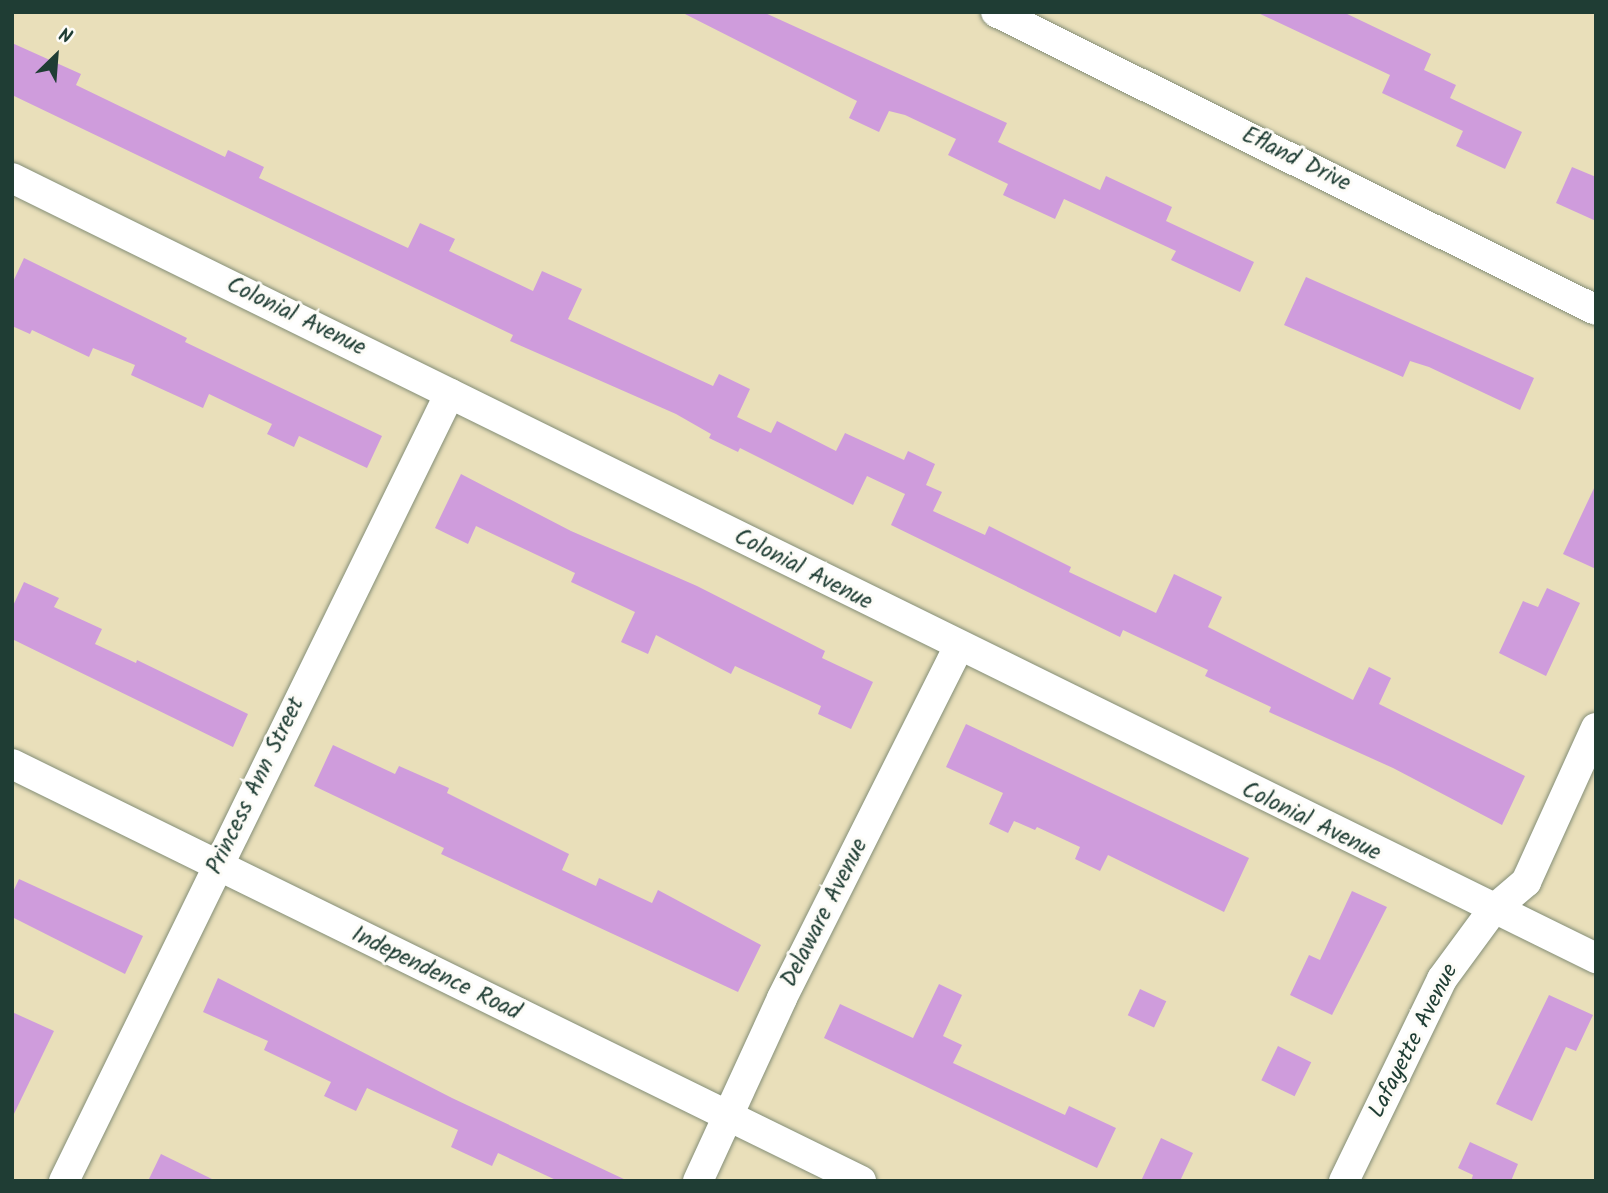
<!DOCTYPE html>
<style>
body{margin:0}
#map{position:relative;width:1608px;height:1193px;overflow:hidden;background:#e9dfba;font-family:Kalam,sans-serif}
div>[style]{position:absolute}
.building>*{inset:0;background:#cf9cdc;transform-origin:0 0}
.roads{filter:drop-shadow(0 0 2px #848e77) drop-shadow(0 0 2px #848e77)}
.minor>*{height:30px;margin:-15px;padding:0 15px;transform-origin:15px;border-radius:15px;background:#fff}
span{translate:-50% -50%;white-space:nowrap;text-align:center;line-height:1.15;-webkit-text-stroke:6px #fdfcf7;paint-order:stroke}
.street-label{font-size:23px;color:#1f3d34}
.frame{position:absolute;inset:0;border:14px solid #1f3d34;pointer-events:none}
.north{position:absolute;left:21px;top:21px;width:70px;height:70px;-webkit-text-stroke:5px #fdfcf7;paint-order:stroke;rotate:25deg;font-size:19px;font-weight:700;line-height:28px;text-align:center;color:#1f3d34}
.north::after{content:'';display:block;margin:auto;width:24px;height:32px;background:#1f3d34;clip-path:polygon(50% 0,100% 100%,50% 72%,0 100%)}
</style>
<div id="map">
<div class="building">
<i style="clip-path:polygon(681px 12px,763px 12px,1007px 123px,998px 142px,1100px 190px,1106px 176px,1172px 207px,1166px 221px,1254px 262px,1240px 292px,1171px 260px,1176px 251px,1064px 199px,1055px 219px,1003px 195px,1008px 184px,948px 155px,956px 139px,905px 115px,889px 111px,879px 132px,849px 118px,857px 101px)"></i>
<i style="clip-path:polygon(1256px 12px,1343px 12px,1431px 54px,1424px 70px,1456px 85px,1450px 98px,1522px 132px,1505px 169px,1456px 146px,1463px 131px,1382px 93px,1390px 75px)"></i>
<i style="clip-path:polygon(12px 43px,81px 74px,76px 85px,225px 157px,228px 150px,264px 167px,259px 178px,408px 248px,420px 223px,455px 239px,449px 251px,533px 291px,542px 271px,582px 289px,568px 319px,713px 386px,719px 374px,750px 389px,737px 417px,771px 433px,777px 421px,836px 451px,845px 433px,904px 460px,908px 451px,935px 464px,926px 485px,942px 492px,933px 511px,985px 535px,989px 526px,1071px 567px,1069px 572px,1156px 613px,1174px 574px,1222px 597px,1208px 627px,1353px 700px,1369px 667px,1391px 678px,1379px 704px,1525px 776px,1502px 825px,1393px 768px,1269px 712px,1271px 707px,1205px 676px,1208px 670px,1123px 630px,1120px 637px,891px 525px,905px 494px,867px 476px,853px 505px,740px 448px,738px 452px,709px 438px,711px 434px,676px 414px,510px 341px,513px 335px,12px 95px)"></i>
<i style="clip-path:polygon(1572px 167px,1596px 177px,1596px 221px,1556px 203px)"></i>
<i style="clip-path:polygon(24px 258px,187px 338px,185px 342px,382px 436px,367px 468px,299px 436px,294px 447px,267px 434px,272px 424px,209px 394px,203px 408px,131px 375px,135px 365px,93px 348px,89px 357px,32px 330px,30px 334px,12px 326px,12px 284px)"></i>
<i style="clip-path:polygon(1306px 277px,1534px 378px,1520px 410px,1429px 367px,1410px 361px,1403px 377px,1284px 325px)"></i>
<i style="clip-path:polygon(461px 474px,571px 531px,697px 586px,825px 651px,822px 658px,873px 682px,851px 729px,818px 714px,821px 706px,735px 666px,731px 674px,656px 635px,648px 654px,621px 642px,635px 612px,571px 582px,575px 573px,476px 526px,468px 544px,435px 528px)"></i>
<i style="clip-path:polygon(1596px 484px,1596px 569px,1563px 554px)"></i>
<i style="clip-path:polygon(24px 582px,59px 598px,54px 607px,102px 629px,95px 644px,136px 663px,137px 660px,248px 714px,233px 747px,12px 639px,12px 608px)"></i>
<i style="clip-path:polygon(1547px 588px,1580px 603px,1546px 676px,1499px 653px,1523px 601px,1538px 607px)"></i>
<i style="clip-path:polygon(966px 724px,1249px 858px,1224px 912px,1108px 855px,1100px 871px,1075px 859px,1080px 847px,1037px 827px,1035px 830px,1014px 821px,1008px 833px,989px 824px,1003px 793px,946px 767px)"></i>
<i style="clip-path:polygon(333px 745px,395px 774px,399px 766px,449px 788px,447px 793px,569px 854px,562px 870px,596px 886px,599px 878px,652px 903px,658px 890px,761px 945px,738px 992px,441px 854px,444px 848px,314px 786px)"></i>
<i style="clip-path:polygon(19px 879px,143px 936px,125px 974px,12px 917px,12px 894px)"></i>
<i style="clip-path:polygon(1352px 891px,1387px 907px,1332px 1015px,1290px 995px,1309px 955px,1320px 960px)"></i>
<i style="clip-path:polygon(218px 978px,452px 1098px,628px 1181px,558px 1181px,498px 1153px,492px 1166px,451px 1147px,458px 1130px,367px 1088px,356px 1111px,324px 1096px,331px 1082px,264px 1050px,268px 1041px,203px 1012px)"></i>
<i style="clip-path:polygon(939px 984px,962px 995px,943px 1036px,962px 1045px,953px 1063px,1065px 1115px,1069px 1106px,1116px 1128px,1097px 1168px,824px 1038px,840px 1004px,913px 1038px)"></i>
<i style="left:1140px;top:989px;width:29px;height:29px;rotate:25deg"></i>
<i style="clip-path:polygon(1549px 995px,1593px 1015px,1576px 1051px,1566px 1047px,1532px 1121px,1496px 1104px)"></i>
<i style="clip-path:polygon(12px 1012px,54px 1031px,12px 1118px)"></i>
<i style="left:1278px;top:1046px;width:37px;height:38px;rotate:26deg"></i>
<i style="clip-path:polygon(1161px 1138px,1193px 1153px,1180px 1181px,1141px 1181px)"></i>
<i style="clip-path:polygon(1470px 1142px,1518px 1164px,1511px 1181px,1471px 1181px,1473px 1175px,1458px 1168px)"></i>
<i style="clip-path:polygon(161px 1154px,216px 1181px,148px 1181px)"></i>
</div>
<div class="roads">
<div class="minor">
<i style="left:996px;top:12px;width:670px;rotate:26.41deg"></i>
<i style="left:12px;top:178px;width:1766px;rotate:26.22deg"></i>
<i style="left:12px;top:764px;width:946px;rotate:26.16deg"></i>
<i style="left:64px;top:1181px;width:877px;rotate:-63.9deg"></i>
<i style="left:698px;top:1181px;width:201px;rotate:-65.3deg"></i>
<i style="left:782px;top:998px;width:392px;rotate:-63.3deg"></i>
<i style="left:1344px;top:1181px;width:225px;rotate:-64.1deg"></i>
<i style="left:1442px;top:979px;width:84px;rotate:-53.7deg"></i>
<i style="left:1492px;top:911px;width:45px;rotate:-40.5deg"></i>
<i style="left:1526px;top:882px;width:169px;rotate:-65.6deg"></i>
</div>
</div>
<div class="street-label">
<span style="left:1296px;top:160px;rotate:26deg">Efland Drive</span>
<span style="left:296px;top:317px;rotate:26deg">Colonial Avenue</span>
<span style="left:803px;top:570px;rotate:27deg">Colonial Avenue</span>
<span style="left:256px;top:786px;rotate:-64deg">Princess Ann Street</span>
<span style="left:1311px;top:822px;rotate:26deg">Colonial Avenue</span>
<span style="left:825px;top:913px;rotate:-63deg">Delaware Avenue</span>
<span style="left:436px;top:974px;rotate:26deg">Independence Road</span>
<span style="left:1414px;top:1041px;rotate:-63deg">Lafayette Avenue</span>
</div>
<div class="frame"></div>
<div class="north">N</div>
</div>
